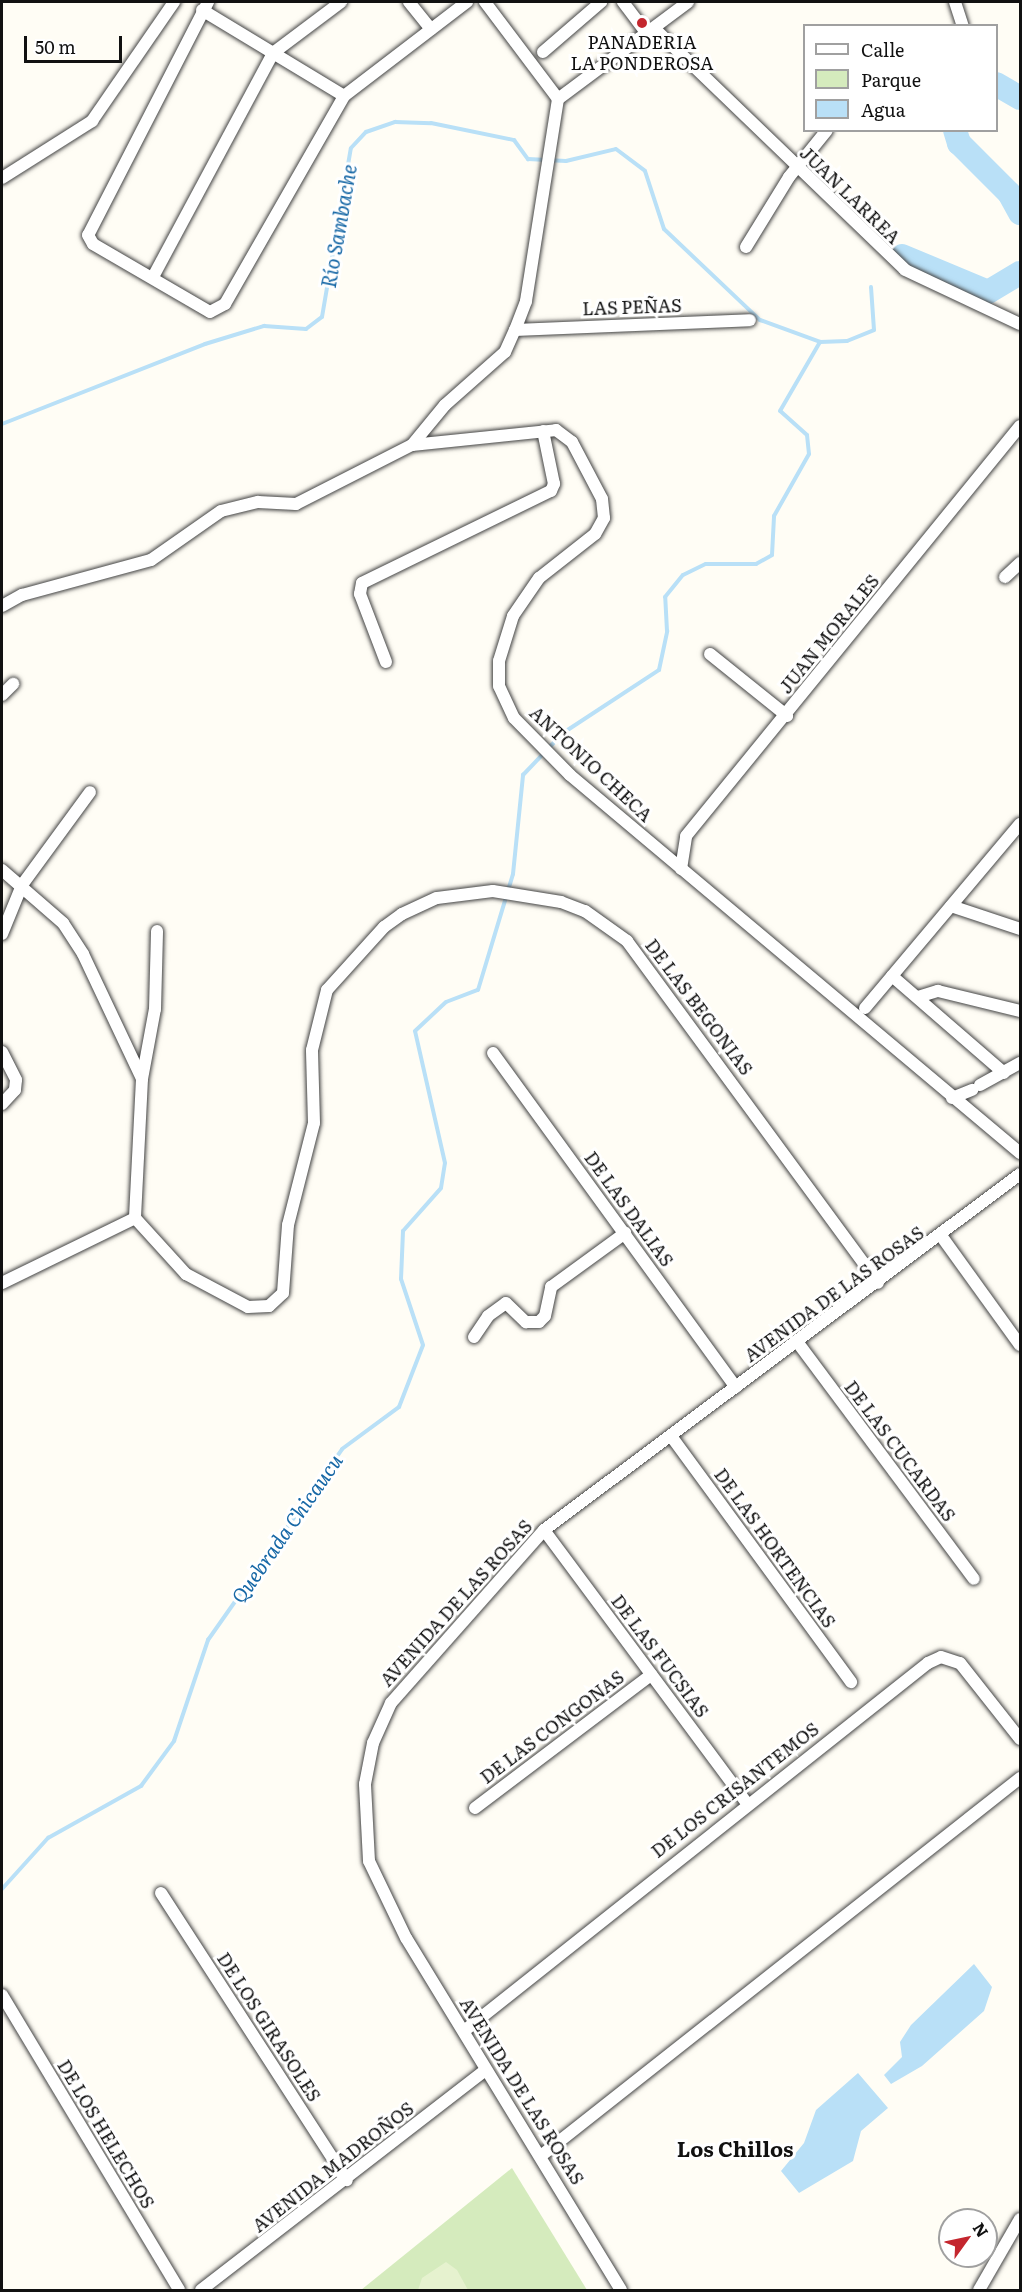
<!DOCTYPE html>
<meta charset="utf-8">
<style>
body{margin:0}
#map{position:relative;width:1022px;height:2292px;overflow:hidden;background:#fffdf5;font-family:Literata,serif}
div>[style]{position:absolute}
.green>*{inset:0;background:#d5ebbd}
.pitch>*{inset:0;background:#e6f2cf}
.water>*{inset:0;background:#b9e0f7}
.stream>*{height:4px;margin:-2px;padding:0 2px;transform-origin:2px;border-radius:2px;background:#b9e0f7}
.river>*{height:24px;margin:-12px;padding:0 12px;transform-origin:12px;border-radius:12px;background:#b9e0f7}
.roads{filter:drop-shadow(0 0 2px #444) drop-shadow(0 0 2px #444)}
.street>*{height:12px;margin:-6px;padding:0 6px;transform-origin:6px;border-radius:6px;background:#fff}
.dots>*{width:16px;height:16px;translate:-50% -50%;box-sizing:border-box;border:3px solid #fff;border-radius:50%}
span{translate:-50% -50%;white-space:nowrap;text-align:center;line-height:1.15;-webkit-text-stroke:6px #fff;paint-order:stroke}
.poi-label{font-size:18px;color:#111}
.street-label{font-size:18px;color:#111}
.water-label{font-size:20px;color:#1768a6;font-style:italic}
.quarter-label{font-size:21px;color:#111;font-weight:700}
.frame{position:absolute;inset:0;border:3px solid #111;pointer-events:none}
.legend{position:absolute;left:803px;top:24px;width:195px;height:108px;box-sizing:border-box;background:#fff;border:2px solid #a0a0a0;margin:0;padding:8px 10px;list-style:none;font-size:18px;color:#111}
.legend li{display:flex;align-items:center;gap:12px;height:30px}
.legend b{width:30px;border:2px solid #a0a0a0}
.north{position:absolute;left:938px;top:2208px;width:60px;height:60px;box-sizing:border-box;background:#fff;border:2px solid #a0a0a0;border-radius:50%;rotate:57deg;font-size:16px;font-weight:700;line-height:24px;text-align:center;color:#111}
.north::after{content:'';display:block;margin:auto;width:21px;height:27px;background:#c4262e;clip-path:polygon(50% 0,100% 100%,50% 72%,0 100%)}
.scale{position:absolute;left:24px;top:36px;width:98px;height:27px;box-sizing:border-box;border:3px solid #111;border-top:0;padding-left:8px;font-size:18px;line-height:21px;white-space:nowrap;color:#111;-webkit-text-stroke:4px #fff;paint-order:stroke}
</style>
<div id="map">
<div class="green">
<i style="clip-path:polygon(512px 2168px,587px 2290px,361px 2290px)"></i>
</div>
<div class="pitch">
<i style="clip-path:polygon(446px 2262px,457px 2270px,468px 2290px,418px 2290px,422px 2278px)"></i>
</div>
<div class="water">
<i style="clip-path:polygon(974px 1964px,992px 1987px,984px 2011px,922px 2066px,891px 2084px,884px 2075px,902px 2057px,900px 2042px,911px 2025px)"></i>
<i style="clip-path:polygon(858px 2073px,888px 2108px,861px 2131px,853px 2161px,799px 2193px,781px 2171px,804px 2143px,816px 2110px)"></i>
</div>
<div class="stream">
<i style="left:2px;top:424px;width:218px;rotate:-21.5deg"></i>
<i style="left:205px;top:344px;width:62px;rotate:-17deg"></i>
<i style="left:264px;top:326px;width:42px;rotate:4.1deg"></i>
<i style="left:306px;top:329px;width:20px;rotate:-37deg"></i>
<i style="left:322px;top:317px;width:171px;rotate:-80.3deg"></i>
<i style="left:351px;top:148px;width:22px;rotate:-47deg"></i>
<i style="left:366px;top:132px;width:31px;rotate:-19deg"></i>
<i style="left:395px;top:122px;width:36px;rotate:2deg"></i>
<i style="left:431px;top:123px;width:85px;rotate:11.6deg"></i>
<i style="left:514px;top:140px;width:24px;rotate:54deg"></i>
<i style="left:528px;top:159px;width:38px;rotate:3deg"></i>
<i style="left:566px;top:161px;width:51px;rotate:-13.5deg"></i>
<i style="left:616px;top:149px;width:36px;rotate:37deg"></i>
<i style="left:645px;top:171px;width:61px;rotate:71.9deg"></i>
<i style="left:664px;top:229px;width:132px;rotate:43.5deg"></i>
<i style="left:760px;top:320px;width:64px;rotate:20.1deg"></i>
<i style="left:820px;top:342px;width:27px;rotate:-2deg"></i>
<i style="left:847px;top:341px;width:29px;rotate:-22deg"></i>
<i style="left:874px;top:330px;width:43px;rotate:-94deg"></i>
<i style="left:2px;top:1889px;width:69px;rotate:-48deg"></i>
<i style="left:48px;top:1838px;width:107px;rotate:-29.2deg"></i>
<i style="left:141px;top:1786px;width:56px;rotate:-53.7deg"></i>
<i style="left:174px;top:1741px;width:107px;rotate:-71.4deg"></i>
<i style="left:208px;top:1640px;width:233px;rotate:-54.9deg"></i>
<i style="left:342px;top:1449px;width:71px;rotate:-36.4deg"></i>
<i style="left:399px;top:1407px;width:66px;rotate:-68.8deg"></i>
<i style="left:423px;top:1345px;width:70px;rotate:-108.4deg"></i>
<i style="left:401px;top:1279px;width:48px;rotate:-87.6deg"></i>
<i style="left:403px;top:1231px;width:57px;rotate:-48.5deg"></i>
<i style="left:441px;top:1188px;width:25px;rotate:-81deg"></i>
<i style="left:445px;top:1163px;width:135px;rotate:-102.8deg"></i>
<i style="left:415px;top:1031px;width:42px;rotate:-43.1deg"></i>
<i style="left:446px;top:1002px;width:34px;rotate:-21deg"></i>
<i style="left:478px;top:990px;width:121px;rotate:-73.2deg"></i>
<i style="left:513px;top:874px;width:100px;rotate:-84.2deg"></i>
<i style="left:523px;top:775px;width:58px;rotate:-46.4deg"></i>
<i style="left:563px;top:733px;width:115px;rotate:-33.3deg"></i>
<i style="left:659px;top:670px;width:40px;rotate:-78deg"></i>
<i style="left:667px;top:631px;width:34px;rotate:-93deg"></i>
<i style="left:665px;top:597px;width:28px;rotate:-51deg"></i>
<i style="left:683px;top:575px;width:25px;rotate:-26deg"></i>
<i style="left:706px;top:564px;width:50px"></i>
<i style="left:756px;top:564px;width:18px;rotate:-29deg"></i>
<i style="left:772px;top:555px;width:39px;rotate:-87deg"></i>
<i style="left:774px;top:516px;width:71px;rotate:-60.6deg"></i>
<i style="left:809px;top:454px;width:19px;rotate:-96deg"></i>
<i style="left:807px;top:435px;width:36px;rotate:-138deg"></i>
<i style="left:780px;top:411px;width:80px;rotate:-59.9deg"></i>
</div>
<div class="river">
<i style="left:996px;top:84px;width:28px;rotate:30deg"></i>
<i style="left:955px;top:130px;width:14px;rotate:73deg"></i>
<i style="left:959px;top:143px;width:71px;rotate:45deg"></i>
<i style="left:1009px;top:193px;width:23px;rotate:61deg"></i>
<i style="left:902px;top:256px;width:93px;rotate:22.7deg"></i>
<i style="left:988px;top:292px;width:37px;rotate:-31deg"></i>
</div>
<div class="roads">
<div class="street">
<i style="left:208px;top:2px;width:262px;rotate:117.2deg"></i>
<i style="left:88px;top:235px;width:10px;rotate:61deg"></i>
<i style="left:93px;top:244px;width:135px;rotate:30.2deg"></i>
<i style="left:210px;top:312px;width:17px;rotate:-28deg"></i>
<i style="left:225px;top:304px;width:240px;rotate:-60.2deg"></i>
<i style="left:344px;top:96px;width:155px;rotate:-37.4deg"></i>
<i style="left:409px;top:2px;width:35px;rotate:51deg"></i>
<i style="left:485px;top:2px;width:121px;rotate:53deg"></i>
<i style="left:623px;top:2px;width:40px;rotate:53deg"></i>
<i style="left:955px;top:2px;width:25px;rotate:72deg"></i>
<i style="left:202px;top:10px;width:166px;rotate:31.2deg"></i>
<i style="left:655px;top:29px;width:347px;rotate:43.9deg"></i>
<i style="left:905px;top:270px;width:127px;rotate:25.2deg"></i>
<i style="left:543px;top:52px;width:77px;rotate:-40.8deg"></i>
<i style="left:2px;top:178px;width:107px;rotate:-32.3deg"></i>
<i style="left:92px;top:121px;width:145px;rotate:-55.4deg"></i>
<i style="left:746px;top:247px;width:82px;rotate:-58.4deg"></i>
<i style="left:789px;top:177px;width:60px;rotate:-51deg"></i>
<i style="left:153px;top:277px;width:254px;rotate:-61.8deg"></i>
<i style="left:273px;top:53px;width:85px;rotate:-36.9deg"></i>
<i style="left:515px;top:330px;width:235px;rotate:-2.4deg"></i>
<i style="left:412px;top:445px;width:145px;rotate:-5.9deg"></i>
<i style="left:556px;top:430px;width:20px;rotate:37deg"></i>
<i style="left:572px;top:442px;width:64px;rotate:62.2deg"></i>
<i style="left:602px;top:499px;width:19px;rotate:84deg"></i>
<i style="left:604px;top:518px;width:18px;rotate:119deg"></i>
<i style="left:595px;top:534px;width:71px;rotate:141.8deg"></i>
<i style="left:539px;top:578px;width:46px;rotate:124.4deg"></i>
<i style="left:513px;top:616px;width:47px;rotate:107.3deg"></i>
<i style="left:499px;top:661px;width:25px;rotate:90deg"></i>
<i style="left:499px;top:686px;width:35px;rotate:65deg"></i>
<i style="left:514px;top:718px;width:80px;rotate:45.5deg"></i>
<i style="left:570px;top:775px;width:588px;rotate:40.03deg"></i>
<i style="left:1005px;top:577px;width:21px;rotate:-43deg"></i>
<i style="left:2px;top:606px;width:23px;rotate:-29deg"></i>
<i style="left:22px;top:595px;width:134px;rotate:-15.2deg"></i>
<i style="left:151px;top:560px;width:85px;rotate:-35deg"></i>
<i style="left:221px;top:511px;width:38px;rotate:-14deg"></i>
<i style="left:258px;top:502px;width:38px;rotate:3deg"></i>
<i style="left:296px;top:504px;width:130px;rotate:-27deg"></i>
<i style="left:412px;top:445px;width:52px;rotate:-50.5deg"></i>
<i style="left:445px;top:405px;width:80px;rotate:-41.5deg"></i>
<i style="left:505px;top:352px;width:24px;rotate:-66deg"></i>
<i style="left:515px;top:330px;width:31px;rotate:-69deg"></i>
<i style="left:526px;top:301px;width:205px;rotate:-81deg"></i>
<i style="left:558px;top:99px;width:162px;rotate:-36.7deg"></i>
<i style="left:710px;top:654px;width:99px;rotate:38.8deg"></i>
<i style="left:386px;top:662px;width:73px;rotate:-110.9deg"></i>
<i style="left:360px;top:594px;width:11px;rotate:-80deg"></i>
<i style="left:362px;top:583px;width:210px;rotate:-26deg"></i>
<i style="left:551px;top:491px;width:8px;rotate:-67deg"></i>
<i style="left:554px;top:484px;width:54px;rotate:-101.7deg"></i>
<i style="left:2px;top:695px;width:16px;rotate:-45deg"></i>
<i style="left:681px;top:869px;width:33px;rotate:-81deg"></i>
<i style="left:686px;top:836px;width:529px;rotate:-50.83deg"></i>
<i style="left:2px;top:870px;width:81px;rotate:41deg"></i>
<i style="left:63px;top:923px;width:37px;rotate:57deg"></i>
<i style="left:83px;top:954px;width:138px;rotate:64.7deg"></i>
<i style="left:142px;top:1079px;width:139px;rotate:92.9deg"></i>
<i style="left:135px;top:1218px;width:76px;rotate:47.7deg"></i>
<i style="left:186px;top:1274px;width:70px;rotate:28deg"></i>
<i style="left:248px;top:1307px;width:21px;rotate:-3deg"></i>
<i style="left:269px;top:1306px;width:19px;rotate:-43deg"></i>
<i style="left:283px;top:1293px;width:68px;rotate:-85.8deg"></i>
<i style="left:288px;top:1225px;width:105px;rotate:-75.7deg"></i>
<i style="left:314px;top:1123px;width:73px;rotate:-91.6deg"></i>
<i style="left:312px;top:1050px;width:62px;rotate:-76deg"></i>
<i style="left:327px;top:990px;width:85px;rotate:-47.9deg"></i>
<i style="left:384px;top:927px;width:22px;rotate:-36deg"></i>
<i style="left:402px;top:914px;width:38px;rotate:-25deg"></i>
<i style="left:437px;top:898px;width:56px;rotate:-7.1deg"></i>
<i style="left:493px;top:891px;width:69px;rotate:9.2deg"></i>
<i style="left:561px;top:902px;width:26px;rotate:21deg"></i>
<i style="left:585px;top:911px;width:52px;rotate:35.5deg"></i>
<i style="left:627px;top:941px;width:424px;rotate:53.7deg"></i>
<i style="left:951px;top:906px;width:73px;rotate:18.4deg"></i>
<i style="left:2px;top:934px;width:53px;rotate:-67.8deg"></i>
<i style="left:22px;top:885px;width:115px;rotate:-53.8deg"></i>
<i style="left:892px;top:976px;width:148px;rotate:40.9deg"></i>
<i style="left:918px;top:997px;width:21px;rotate:-17deg"></i>
<i style="left:938px;top:991px;width:84px;rotate:13.7deg"></i>
<i style="left:865px;top:1008px;width:241px;rotate:-49.9deg"></i>
<i style="left:2px;top:1052px;width:31px;rotate:63deg"></i>
<i style="left:16px;top:1080px;width:10px;rotate:96deg"></i>
<i style="left:15px;top:1090px;width:19px;rotate:133deg"></i>
<i style="left:493px;top:1053px;width:413px;rotate:54deg"></i>
<i style="left:142px;top:1079px;width:71px;rotate:-79.5deg"></i>
<i style="left:155px;top:1009px;width:78px;rotate:-88.5deg"></i>
<i style="left:980px;top:1085px;width:46px;rotate:-28.8deg"></i>
<i style="left:952px;top:1098px;width:22px;rotate:-22deg"></i>
<i style="left:942px;top:1237px;width:133px;rotate:54.2deg"></i>
<i style="left:2px;top:1283px;width:148px;rotate:-26deg"></i>
<i style="left:474px;top:1337px;width:25px;rotate:-56deg"></i>
<i style="left:488px;top:1316px;width:22px;rotate:-36deg"></i>
<i style="left:506px;top:1303px;width:28px;rotate:44deg"></i>
<i style="left:526px;top:1322px;width:13px"></i>
<i style="left:539px;top:1322px;width:8px;rotate:-45deg"></i>
<i style="left:545px;top:1316px;width:30px;rotate:-78deg"></i>
<i style="left:551px;top:1287px;width:92px;rotate:-36.1deg"></i>
<i style="left:798px;top:1343px;width:294px;rotate:53.3deg"></i>
<i style="left:671px;top:1436px;width:305px;rotate:53.8deg"></i>
<i style="left:544px;top:1530px;width:340px;rotate:53.4deg"></i>
<i style="left:475px;top:1808px;width:221px;rotate:-37.1deg"></i>
<i style="left:161px;top:1893px;width:342px;rotate:57.1deg"></i>
<i style="left:2px;top:1995px;width:344px;rotate:59deg"></i>
<i style="left:464px;top:2031px;width:592px;rotate:-38.42deg"></i>
<i style="left:928px;top:1663px;width:14px;rotate:-25deg"></i>
<i style="left:941px;top:1657px;width:20px;rotate:18deg"></i>
<i style="left:960px;top:1663px;width:97px;rotate:51.7deg"></i>
<i style="left:542px;top:2155px;width:609px;rotate:-38.26deg"></i>
<i style="left:201px;top:2290px;width:360px;rotate:-37.7deg"></i>
<i style="left:621px;top:2290px;width:412px;rotate:-121.4deg"></i>
<i style="left:406px;top:1938px;width:85px;rotate:-115.7deg"></i>
<i style="left:369px;top:1861px;width:77px;rotate:-93deg"></i>
<i style="left:365px;top:1784px;width:42px;rotate:-79deg"></i>
<i style="left:373px;top:1743px;width:44px;rotate:-65.8deg"></i>
<i style="left:391px;top:1703px;width:231px;rotate:-48.5deg"></i>
<i style="left:544px;top:1530px;width:594px;rotate:-36.79deg"></i>
<i style="left:979px;top:2290px;width:82px;rotate:-60deg"></i>
</div>
</div>
<div class="dots">
<i style="left:642px;top:23px;background:#c4262e"></i>
</div>
<div class="poi-label">
<span style="left:642px;top:53px">PANADERIA<br>LA PONDEROSA</span>
</div>
<div class="street-label">
<span style="left:850px;top:195px;rotate:44deg">JUAN LARREA</span>
<span style="left:632px;top:307px;rotate:-2deg">LAS PEÑAS</span>
<span style="left:829px;top:634px;rotate:-51deg">JUAN MORALES</span>
<span style="left:591px;top:764px;rotate:43deg">ANTONIO CHECA</span>
<span style="left:699px;top:1007px;rotate:53deg">DE LAS BEGONIAS</span>
<span style="left:629px;top:1209px;rotate:54deg">DE LAS DALIAS</span>
<span style="left:834px;top:1294px;rotate:-36deg">AVENIDA DE LAS ROSAS</span>
<span style="left:900px;top:1451px;rotate:53deg">DE LAS CUCARDAS</span>
<span style="left:775px;top:1548px;rotate:54deg">DE LAS HORTENCIAS</span>
<span style="left:456px;top:1603px;rotate:-48deg">AVENIDA DE LAS ROSAS</span>
<span style="left:660px;top:1656px;rotate:53deg">DE LAS FUCSIAS</span>
<span style="left:552px;top:1727px;rotate:-37deg">DE LAS CONGONAS</span>
<span style="left:735px;top:1790px;rotate:-38deg">DE LOS CRISANTEMOS</span>
<span style="left:269px;top:2027px;rotate:57deg">DE LOS GIRASOLES</span>
<span style="left:522px;top:2091px;rotate:58deg">AVENIDA DE LAS ROSAS</span>
<span style="left:106px;top:2134px;rotate:59deg">DE LOS HELECHOS</span>
<span style="left:333px;top:2167px;rotate:-38deg">AVENIDA MADROÑOS</span>
</div>
<div class="water-label">
<span style="left:338px;top:226px;rotate:-80deg">Río Sambache</span>
<span style="left:286px;top:1528px;rotate:-55deg">Quebrada Chicaucu</span>
</div>
<div class="quarter-label">
<span style="left:735px;top:2148px">Los Chillos</span>
</div>
<div class="frame"></div>
<ul class="legend">
<li><b style="height:8px;background:#fff"></b>Calle</li>
<li><b style="height:16px;background:#d5ebbd"></b>Parque</li>
<li><b style="height:16px;background:#b9e0f7"></b>Agua</li>
</ul>
<div class="north">N</div>
<div class="scale">50 m</div>
</div>
